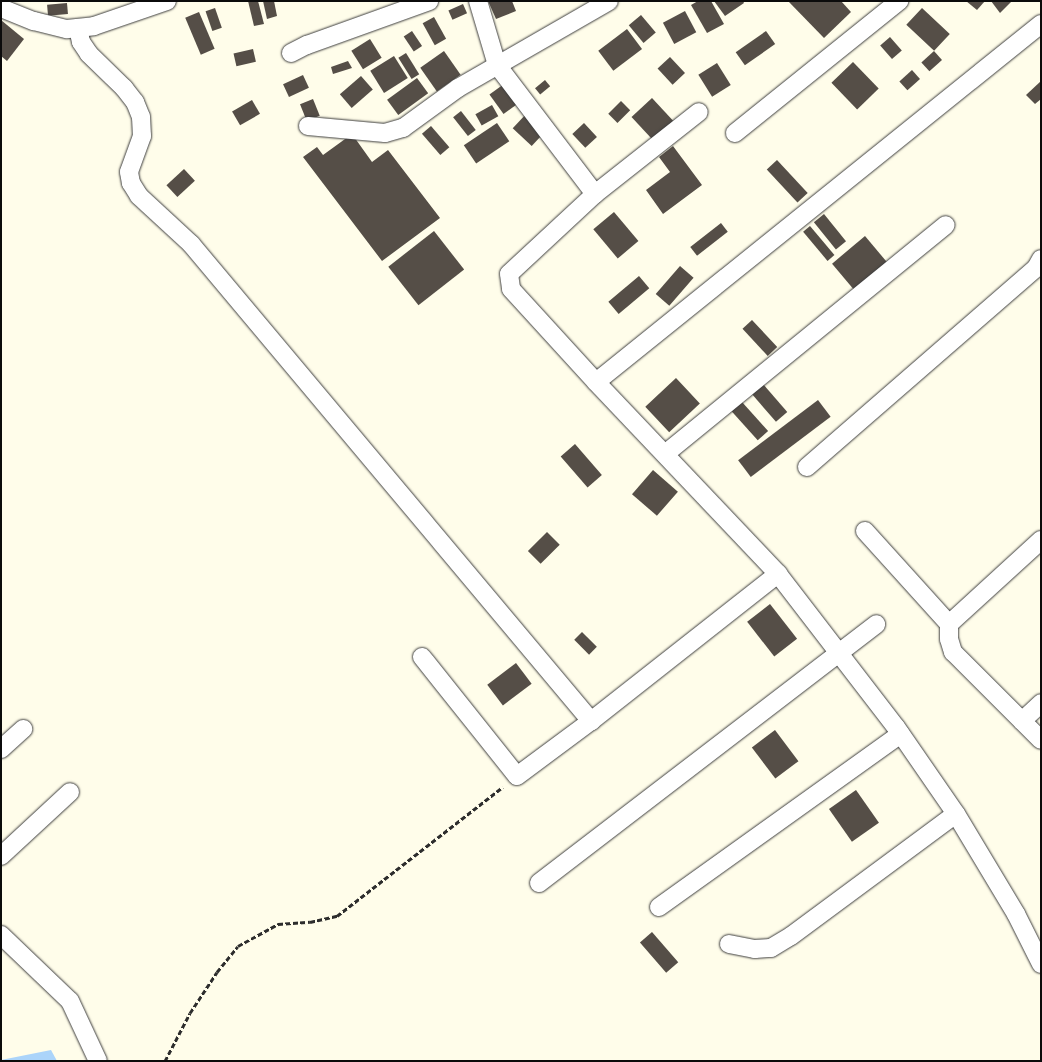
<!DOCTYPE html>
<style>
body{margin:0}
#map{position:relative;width:1042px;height:1062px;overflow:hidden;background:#fffdea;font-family:Spectral,serif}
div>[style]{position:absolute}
.water>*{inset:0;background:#abd4fa}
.building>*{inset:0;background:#554e47;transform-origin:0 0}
.path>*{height:3px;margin-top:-1.5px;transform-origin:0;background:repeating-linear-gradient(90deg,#2d2d2d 0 5px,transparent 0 7.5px)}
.roads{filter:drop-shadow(0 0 1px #3e3e3e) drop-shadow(0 0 1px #3e3e3e)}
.minor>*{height:18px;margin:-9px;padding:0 9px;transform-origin:9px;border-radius:9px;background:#fff}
span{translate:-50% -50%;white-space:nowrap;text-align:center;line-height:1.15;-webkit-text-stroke:5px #fff;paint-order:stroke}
.frame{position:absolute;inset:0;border:2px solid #0b0b0b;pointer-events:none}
</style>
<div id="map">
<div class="water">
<i style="clip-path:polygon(51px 1050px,57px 1061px,1px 1061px,1px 1060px)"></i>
</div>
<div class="building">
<i style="clip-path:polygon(248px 1px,258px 1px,264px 24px,254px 26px)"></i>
<i style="clip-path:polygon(263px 1px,274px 1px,277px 16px,267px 19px)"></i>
<i style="clip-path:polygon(488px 1px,512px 1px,516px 11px,496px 19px)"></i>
<i style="clip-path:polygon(698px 1px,711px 1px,724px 24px,707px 33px,691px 5px)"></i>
<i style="clip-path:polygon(714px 1px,743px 1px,744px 3px,725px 16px)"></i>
<i style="clip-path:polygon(788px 1px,841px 1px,851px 12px,824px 38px)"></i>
<i style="clip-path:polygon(966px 1px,985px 1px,977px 10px)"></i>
<i style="clip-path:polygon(991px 1px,1012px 1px,1000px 13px)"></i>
<i style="left:67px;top:3px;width:11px;height:20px;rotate:85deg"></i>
<i style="left:463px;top:4px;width:10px;height:16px;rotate:66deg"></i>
<i style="left:215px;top:8px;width:21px;height:10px;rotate:71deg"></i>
<i style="left:922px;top:8px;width:38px;height:23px;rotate:43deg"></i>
<i style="left:685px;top:11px;width:24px;height:25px;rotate:62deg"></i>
<i style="left:199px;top:12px;width:40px;height:15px;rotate:67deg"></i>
<i style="left:641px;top:15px;width:23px;height:16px;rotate:50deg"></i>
<i style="left:434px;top:17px;width:25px;height:13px;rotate:61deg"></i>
<i style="clip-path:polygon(1px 20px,24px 39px,7px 61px,1px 56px)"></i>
<i style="left:627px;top:29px;width:25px;height:36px;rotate:53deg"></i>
<i style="left:412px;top:31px;width:18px;height:10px;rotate:56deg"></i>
<i style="left:766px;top:31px;width:16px;height:37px;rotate:55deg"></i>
<i style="left:890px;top:37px;width:18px;height:13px;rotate:49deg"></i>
<i style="left:370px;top:39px;width:22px;height:22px;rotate:58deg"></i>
<i style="left:253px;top:49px;width:13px;height:20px;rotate:77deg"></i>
<i style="left:444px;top:51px;width:29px;height:29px;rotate:55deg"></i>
<i style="left:934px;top:51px;width:12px;height:17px;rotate:48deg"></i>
<i style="left:406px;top:53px;width:25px;height:9px;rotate:58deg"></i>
<i style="left:394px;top:56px;width:26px;height:28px;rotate:58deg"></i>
<i style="left:670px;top:57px;width:22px;height:17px;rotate:47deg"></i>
<i style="clip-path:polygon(348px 61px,352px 68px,333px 74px,331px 67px)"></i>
<i style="left:853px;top:62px;width:37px;height:30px;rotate:46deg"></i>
<i style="left:717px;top:63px;width:26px;height:22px;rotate:58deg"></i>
<i style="left:912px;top:70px;width:12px;height:17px;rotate:48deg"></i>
<i style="left:303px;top:75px;width:14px;height:22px;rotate:65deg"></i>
<i style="left:361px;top:76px;width:18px;height:28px;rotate:49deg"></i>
<i style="left:417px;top:78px;width:19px;height:37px;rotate:54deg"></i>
<i style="left:545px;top:80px;width:8px;height:13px;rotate:50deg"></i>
<i style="clip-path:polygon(1041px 81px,1041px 99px,1035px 104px,1026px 95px)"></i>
<i style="left:504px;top:84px;width:24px;height:18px;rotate:54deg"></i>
<i style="left:652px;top:98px;width:33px;height:28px;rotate:47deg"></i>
<i style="left:313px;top:99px;width:18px;height:14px;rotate:68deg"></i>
<i style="left:252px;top:100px;width:16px;height:23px;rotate:60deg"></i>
<i style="left:621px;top:101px;width:13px;height:18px;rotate:45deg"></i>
<i style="left:492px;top:105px;width:13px;height:19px;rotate:61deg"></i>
<i style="left:461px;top:111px;width:24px;height:10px;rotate:52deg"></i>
<i style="left:527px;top:113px;width:26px;height:21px;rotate:43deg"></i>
<i style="left:497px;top:123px;width:22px;height:40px;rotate:56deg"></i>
<i style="left:584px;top:123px;width:19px;height:16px;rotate:47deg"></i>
<i style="left:431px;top:126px;width:28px;height:12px;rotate:49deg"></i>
<i style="clip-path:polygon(352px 134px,372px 162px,388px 150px,440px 218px,382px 261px,303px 157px,317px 147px,323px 155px)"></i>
<i style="clip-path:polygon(673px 146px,702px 185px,663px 214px,646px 190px,670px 172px,659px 157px)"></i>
<i style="left:777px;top:160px;width:45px;height:14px;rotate:47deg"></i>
<i style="left:184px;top:169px;width:16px;height:24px;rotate:47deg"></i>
<i style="left:614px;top:212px;width:38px;height:27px;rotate:50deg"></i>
<i style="left:824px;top:214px;width:35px;height:13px;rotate:51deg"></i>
<i style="left:721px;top:223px;width:11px;height:39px;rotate:52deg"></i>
<i style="left:810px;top:226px;width:38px;height:9px;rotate:50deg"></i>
<i style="left:434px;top:231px;width:49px;height:58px;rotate:52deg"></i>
<i style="left:865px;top:236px;width:38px;height:43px;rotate:50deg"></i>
<i style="left:680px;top:266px;width:18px;height:37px;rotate:41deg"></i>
<i style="left:639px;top:276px;width:16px;height:40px;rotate:50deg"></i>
<i style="left:752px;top:320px;width:37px;height:13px;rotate:47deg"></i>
<i style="left:676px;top:378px;width:35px;height:42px;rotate:47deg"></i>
<i style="left:763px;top:384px;width:37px;height:15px;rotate:49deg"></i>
<i style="left:818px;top:400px;width:21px;height:100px;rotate:53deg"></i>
<i style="left:742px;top:402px;width:39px;height:14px;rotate:48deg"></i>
<i style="left:575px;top:444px;width:41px;height:19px;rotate:49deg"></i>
<i style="left:653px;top:470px;width:33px;height:32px;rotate:41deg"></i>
<i style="left:547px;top:532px;width:18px;height:27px;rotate:45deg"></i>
<i style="left:770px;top:604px;width:44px;height:29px;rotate:52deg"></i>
<i style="left:582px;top:632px;width:21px;height:11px;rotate:45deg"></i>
<i style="left:516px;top:663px;width:26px;height:36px;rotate:53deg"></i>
<i style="left:775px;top:730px;width:39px;height:29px;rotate:53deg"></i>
<i style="left:856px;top:790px;width:40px;height:33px;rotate:55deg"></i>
<i style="left:652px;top:932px;width:40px;height:16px;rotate:49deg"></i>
</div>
<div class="path">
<i style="left:165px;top:1061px;width:54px;rotate:-62.5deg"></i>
<i style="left:190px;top:1013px;width:49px;rotate:-56.6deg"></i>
<i style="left:217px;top:972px;width:33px;rotate:-51deg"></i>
<i style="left:238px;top:946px;width:46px;rotate:-28.8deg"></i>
<i style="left:278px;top:924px;width:32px;rotate:-4deg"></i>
<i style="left:310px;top:922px;width:28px;rotate:-13deg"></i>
<i style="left:337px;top:916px;width:210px;rotate:-37.9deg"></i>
</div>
<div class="roads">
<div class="minor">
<i style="left:478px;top:1px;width:67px;rotate:73.5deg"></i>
<i style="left:497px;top:65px;width:162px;rotate:52.8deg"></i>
<i style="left:595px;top:194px;width:132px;rotate:-38.3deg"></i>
<i style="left:1px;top:8px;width:35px;rotate:22deg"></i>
<i style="left:34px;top:21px;width:34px;rotate:14deg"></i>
<i style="left:67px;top:29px;width:27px;rotate:-6deg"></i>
<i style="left:94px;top:26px;width:77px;rotate:-18.9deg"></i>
<i style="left:1041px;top:24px;width:571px;rotate:141.18deg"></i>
<i style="left:596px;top:382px;width:265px;rotate:46.5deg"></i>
<i style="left:778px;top:574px;width:193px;rotate:52.4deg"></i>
<i style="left:896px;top:727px;width:106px;rotate:55.4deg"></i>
<i style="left:956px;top:814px;width:117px;rotate:59deg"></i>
<i style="left:1016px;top:914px;width:56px;rotate:63.4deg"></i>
<i style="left:78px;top:28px;width:14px;rotate:78deg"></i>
<i style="left:81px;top:42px;width:14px;rotate:56deg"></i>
<i style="left:89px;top:54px;width:49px;rotate:44.2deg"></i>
<i style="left:124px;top:88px;width:18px;rotate:52deg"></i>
<i style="left:135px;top:102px;width:16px;rotate:68deg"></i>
<i style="left:141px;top:117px;width:19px;rotate:87deg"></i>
<i style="left:142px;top:136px;width:38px;rotate:110deg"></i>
<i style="left:129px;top:172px;width:11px;rotate:80deg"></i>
<i style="left:131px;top:183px;width:15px;rotate:58deg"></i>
<i style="left:139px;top:196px;width:71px;rotate:42.7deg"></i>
<i style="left:191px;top:244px;width:623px;rotate:50.02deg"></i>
<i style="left:591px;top:721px;width:238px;rotate:-38.2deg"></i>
<i style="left:291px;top:53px;width:18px;rotate:-27deg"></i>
<i style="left:307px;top:45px;width:130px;rotate:-19.8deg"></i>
<i style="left:308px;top:126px;width:77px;rotate:5.2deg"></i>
<i style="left:385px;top:133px;width:19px;rotate:-16deg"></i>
<i style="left:403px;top:128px;width:68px;rotate:-36deg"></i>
<i style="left:458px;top:88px;width:174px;rotate:-29.9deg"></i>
<i style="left:735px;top:133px;width:211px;rotate:-38.8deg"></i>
<i style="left:595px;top:194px;width:117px;rotate:137.1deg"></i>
<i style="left:509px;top:274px;width:15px;rotate:82deg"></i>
<i style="left:511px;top:289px;width:126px;rotate:47.6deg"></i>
<i style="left:665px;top:454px;width:362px;rotate:-39.2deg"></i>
<i style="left:807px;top:467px;width:303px;rotate:-41deg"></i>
<i style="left:1036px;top:268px;width:10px;rotate:-61deg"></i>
<i style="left:865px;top:531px;width:125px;rotate:47.9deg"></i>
<i style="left:1041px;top:540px;width:125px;rotate:137.6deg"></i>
<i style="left:949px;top:624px;width:15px;rotate:90deg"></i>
<i style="left:949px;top:639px;width:14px;rotate:73deg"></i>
<i style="left:953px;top:652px;width:124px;rotate:45deg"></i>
<i style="left:422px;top:657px;width:152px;rotate:51.4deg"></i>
<i style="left:517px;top:776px;width:92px;rotate:-36.6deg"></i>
<i style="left:1022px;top:721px;width:26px;rotate:-43deg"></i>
<i style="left:1px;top:749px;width:30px;rotate:-42deg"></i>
<i style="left:1px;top:856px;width:94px;rotate:-42.8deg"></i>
<i style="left:539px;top:883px;width:425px;rotate:-37.5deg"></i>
<i style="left:659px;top:907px;width:297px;rotate:-35.6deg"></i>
<i style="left:1px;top:935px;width:95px;rotate:43.7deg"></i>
<i style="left:70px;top:1001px;width:66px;rotate:65deg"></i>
<i style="left:729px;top:944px;width:26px;rotate:11deg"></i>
<i style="left:755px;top:949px;width:16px;rotate:-4deg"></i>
<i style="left:771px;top:948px;width:23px;rotate:-31deg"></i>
<i style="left:791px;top:936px;width:205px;rotate:-36.5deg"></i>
</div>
</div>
<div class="frame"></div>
</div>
